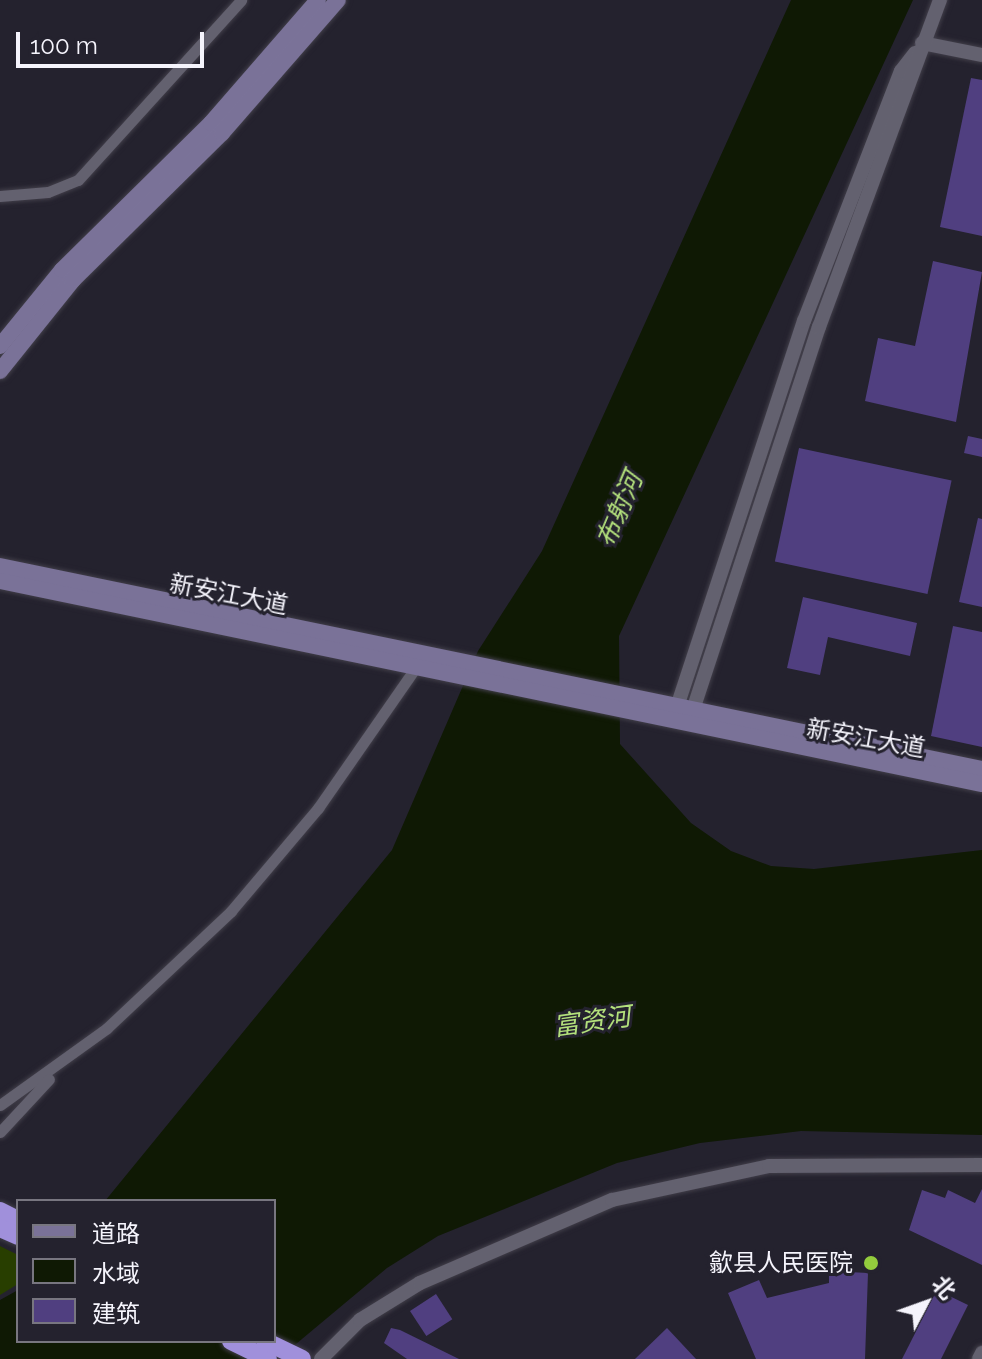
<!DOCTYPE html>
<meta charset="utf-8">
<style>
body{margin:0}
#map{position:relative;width:982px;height:1359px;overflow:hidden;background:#24222e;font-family:Raleway,"Noto Sans SC",sans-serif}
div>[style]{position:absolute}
.green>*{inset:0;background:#283e00}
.water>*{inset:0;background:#0f1904}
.building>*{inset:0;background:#503f80;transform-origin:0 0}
.roads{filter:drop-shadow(0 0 2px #413e49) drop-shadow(0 0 2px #413e49)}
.minor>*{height:11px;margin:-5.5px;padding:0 5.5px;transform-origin:5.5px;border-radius:5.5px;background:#63616f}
.tertiary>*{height:14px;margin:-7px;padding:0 7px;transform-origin:7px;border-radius:7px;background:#63616f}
.secondary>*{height:16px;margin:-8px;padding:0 8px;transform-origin:8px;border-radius:8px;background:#7a7298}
.trunk>*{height:18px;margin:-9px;padding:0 9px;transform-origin:9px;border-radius:9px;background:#a090db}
.dots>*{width:22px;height:22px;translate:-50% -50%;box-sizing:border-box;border:4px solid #24222e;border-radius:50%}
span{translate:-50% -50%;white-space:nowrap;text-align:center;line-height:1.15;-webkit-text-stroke:6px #24222e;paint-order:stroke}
.street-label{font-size:24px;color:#f5f4fc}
.poi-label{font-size:24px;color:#f5f4fc}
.right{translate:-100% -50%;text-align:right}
.water-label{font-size:26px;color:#b3e07c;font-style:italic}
.legend{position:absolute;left:16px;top:1199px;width:260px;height:144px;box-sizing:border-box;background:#24222e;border:2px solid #787680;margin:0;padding:10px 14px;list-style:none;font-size:24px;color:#f5f4fc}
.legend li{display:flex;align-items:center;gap:16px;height:40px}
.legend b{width:40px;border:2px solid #787680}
.north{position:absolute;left:886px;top:1263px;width:80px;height:80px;-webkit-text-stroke:6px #24222e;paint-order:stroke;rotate:49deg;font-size:22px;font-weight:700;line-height:32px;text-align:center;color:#f5f4fc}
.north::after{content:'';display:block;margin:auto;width:28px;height:36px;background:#f5f4fc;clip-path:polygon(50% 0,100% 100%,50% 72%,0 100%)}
.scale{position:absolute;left:16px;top:32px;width:188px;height:36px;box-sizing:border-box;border:4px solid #f5f4fc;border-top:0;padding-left:10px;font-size:24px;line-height:28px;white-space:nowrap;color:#f5f4fc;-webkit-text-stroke:6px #24222e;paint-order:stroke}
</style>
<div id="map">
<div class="green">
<i style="clip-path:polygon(0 1246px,18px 1255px,18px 1284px,0 1295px)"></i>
</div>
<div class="water">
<i style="clip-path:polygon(791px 0,913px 0,619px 636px,620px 744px,691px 823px,731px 851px,771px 866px,814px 869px,982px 850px,982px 1135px,801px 1131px,700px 1143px,617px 1163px,438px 1236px,387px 1268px,278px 1359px,0 1359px,0 1300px,18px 1290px,18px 1341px,274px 1341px,274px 1201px,105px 1201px,392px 850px,478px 651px,542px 551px)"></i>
</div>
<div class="building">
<i style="clip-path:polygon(971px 78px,982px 80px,982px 236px,940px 227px)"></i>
<i style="clip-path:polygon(933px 261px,982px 272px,956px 422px,865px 401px,878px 338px,915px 346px)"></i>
<i style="clip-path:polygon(968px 436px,982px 439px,982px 457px,964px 453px)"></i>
<i style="left:799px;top:448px;width:156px;height:116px;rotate:12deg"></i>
<i style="clip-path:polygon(978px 518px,982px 519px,982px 607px,959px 602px)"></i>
<i style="clip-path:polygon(803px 597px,917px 623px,910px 656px,828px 637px,820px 675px,787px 668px)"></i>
<i style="clip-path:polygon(953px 626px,982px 632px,982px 747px,931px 736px)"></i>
<i style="clip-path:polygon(982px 1189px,982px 1265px,909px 1230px,922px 1190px,945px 1198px,948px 1190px,975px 1203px)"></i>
<i style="clip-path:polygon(829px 1271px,868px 1273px,865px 1359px,756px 1359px,728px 1293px,759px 1280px,767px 1298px,829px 1283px)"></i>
<i style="clip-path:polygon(937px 1290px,968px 1305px,941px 1359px,902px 1359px)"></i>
<i style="left:436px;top:1294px;width:30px;height:31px;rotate:57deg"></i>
<i style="clip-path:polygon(391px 1328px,400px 1330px,459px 1359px,407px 1359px,384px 1343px)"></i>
<i style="clip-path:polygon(667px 1328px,696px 1359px,635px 1359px)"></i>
</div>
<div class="roads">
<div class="minor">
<i style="left:0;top:196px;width:48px;rotate:-4.8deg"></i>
<i style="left:48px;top:192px;width:32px;rotate:-22deg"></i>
<i style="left:78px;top:180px;width:243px;rotate:-47.8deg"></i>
<i style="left:0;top:1105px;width:132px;rotate:-35.7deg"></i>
<i style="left:107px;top:1028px;width:170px;rotate:-43.3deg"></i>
<i style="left:231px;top:911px;width:135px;rotate:-49.8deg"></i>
<i style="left:318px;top:808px;width:168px;rotate:-55.2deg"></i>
<i style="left:0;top:1132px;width:72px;rotate:-47.2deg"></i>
</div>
<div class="tertiary">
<i style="left:922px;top:43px;width:61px;rotate:11.3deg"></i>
<i style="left:674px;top:716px;width:416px;rotate:-71.8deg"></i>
<i style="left:804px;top:321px;width:268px;rotate:-68.8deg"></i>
<i style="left:901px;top:71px;width:23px;rotate:-52deg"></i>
<i style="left:690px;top:719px;width:413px;rotate:-71.8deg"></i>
<i style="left:819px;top:327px;width:349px;rotate:-69.7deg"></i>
<i style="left:321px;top:1359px;width:55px;rotate:-45deg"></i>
<i style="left:360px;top:1320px;width:70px;rotate:-31.7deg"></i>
<i style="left:420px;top:1283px;width:209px;rotate:-23.4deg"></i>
<i style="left:612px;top:1200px;width:161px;rotate:-12.2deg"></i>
<i style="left:769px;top:1166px;width:213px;rotate:-0.3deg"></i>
<i style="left:979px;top:1359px;width:7px;rotate:-63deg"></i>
</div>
<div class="secondary">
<i style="left:0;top:346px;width:98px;rotate:-50.8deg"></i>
<i style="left:62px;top:270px;width:209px;rotate:-44.6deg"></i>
<i style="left:211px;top:123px;width:163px;rotate:-49deg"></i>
<i style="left:0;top:371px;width:117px;rotate:-51.3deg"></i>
<i style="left:73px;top:280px;width:209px;rotate:-44.6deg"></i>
<i style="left:222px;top:133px;width:176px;rotate:-48.9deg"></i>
<i style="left:0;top:566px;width:1003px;rotate:11.68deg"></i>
<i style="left:0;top:581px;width:1003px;rotate:11.68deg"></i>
</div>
<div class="trunk">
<i style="left:0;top:1211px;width:20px;rotate:27deg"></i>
<i style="left:0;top:1228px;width:20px;rotate:24deg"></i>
<i style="left:231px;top:1341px;width:41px;rotate:25.9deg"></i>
<i style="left:265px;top:1341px;width:41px;rotate:25.9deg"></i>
</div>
</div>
<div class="dots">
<i style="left:871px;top:1263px;background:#93cc3d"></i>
</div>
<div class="street-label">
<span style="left:229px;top:594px;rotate:11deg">新安江大道</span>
<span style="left:866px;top:738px;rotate:10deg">新安江大道</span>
</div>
<div class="poi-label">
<span class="right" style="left:853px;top:1263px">歙县人民医院</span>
</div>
<div class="water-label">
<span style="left:620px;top:510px;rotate:-67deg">布射河</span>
<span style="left:592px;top:1022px;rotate:-8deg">富资河</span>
</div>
<ul class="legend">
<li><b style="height:10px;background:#7a7298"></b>道路</li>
<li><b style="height:22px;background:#0f1904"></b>水域</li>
<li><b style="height:22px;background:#503f80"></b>建筑</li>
</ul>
<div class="north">北</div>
<div class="scale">100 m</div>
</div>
